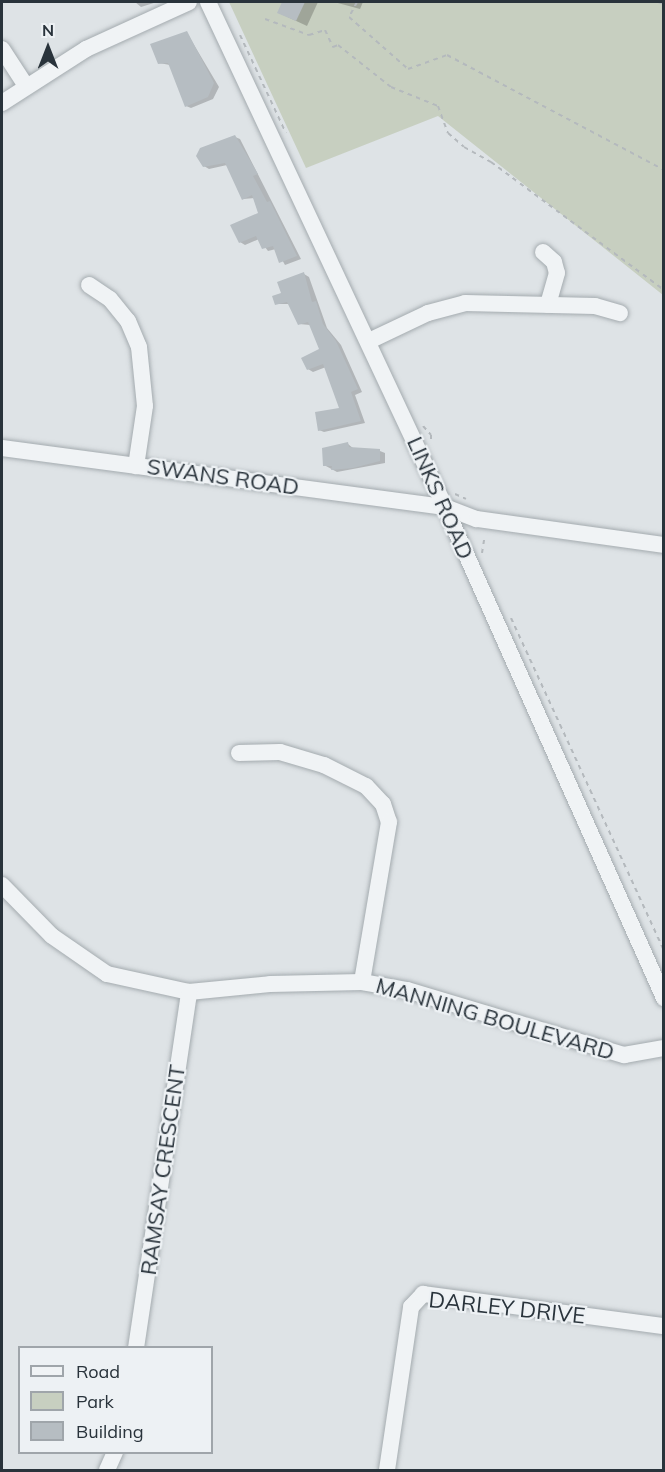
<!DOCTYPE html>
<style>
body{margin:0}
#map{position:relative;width:665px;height:1472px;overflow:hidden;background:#dee3e6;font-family:Mulish,sans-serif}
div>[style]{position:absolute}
.green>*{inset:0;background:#c7cfc0}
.shadow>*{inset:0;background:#0003}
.building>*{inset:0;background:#b6bdc2}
.path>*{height:2px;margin-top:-1px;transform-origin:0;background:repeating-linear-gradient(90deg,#b4b9bd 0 4.5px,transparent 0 9px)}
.roads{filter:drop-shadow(0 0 2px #a4abaf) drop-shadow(0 0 2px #a4abaf)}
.minor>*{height:16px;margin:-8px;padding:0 8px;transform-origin:8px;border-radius:8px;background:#f0f3f5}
span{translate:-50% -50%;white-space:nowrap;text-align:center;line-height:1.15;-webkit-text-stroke:4.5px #edf1f4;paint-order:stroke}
.street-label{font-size:22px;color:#29333b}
.frame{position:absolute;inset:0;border:3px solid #29333b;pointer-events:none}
.legend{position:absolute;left:18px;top:1346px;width:195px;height:108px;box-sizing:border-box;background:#edf1f4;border:2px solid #9fa5aa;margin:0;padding:8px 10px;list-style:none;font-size:18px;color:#29333b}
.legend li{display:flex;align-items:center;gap:12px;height:30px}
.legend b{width:30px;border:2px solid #9fa5aa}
.north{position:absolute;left:18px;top:18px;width:60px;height:60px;-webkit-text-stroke:4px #edf1f4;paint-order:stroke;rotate:0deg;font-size:16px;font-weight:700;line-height:24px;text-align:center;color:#29333b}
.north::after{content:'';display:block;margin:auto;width:21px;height:27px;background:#29333b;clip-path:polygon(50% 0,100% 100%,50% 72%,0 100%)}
</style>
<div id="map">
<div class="green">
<i style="clip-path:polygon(229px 2px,663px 2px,663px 295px,438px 116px,306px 168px)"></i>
</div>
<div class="shadow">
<i style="clip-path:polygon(135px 2px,157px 2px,141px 7px)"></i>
<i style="clip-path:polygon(284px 2px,318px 2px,307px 26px,279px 13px)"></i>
<i style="clip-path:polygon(334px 2px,363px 2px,360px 9px)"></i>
<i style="clip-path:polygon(187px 33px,219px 87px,213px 99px,191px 108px,186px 106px,170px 65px,159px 63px)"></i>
<i style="clip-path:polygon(235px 137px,240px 139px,301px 259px,285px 265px,276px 249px,268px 251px,259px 239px,245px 245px,240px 242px,260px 214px,255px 198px,243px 199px,227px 165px,209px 169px,204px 166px)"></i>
<i style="clip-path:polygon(304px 274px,309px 277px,327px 328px,341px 345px,362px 392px,355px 395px,365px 423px,324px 432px,319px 430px,341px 409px,326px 367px,313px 372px,308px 369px,321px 350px,310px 325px,299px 324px,290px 304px,276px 304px)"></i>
<i style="clip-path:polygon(348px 444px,354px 449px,380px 451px,385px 453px,385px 463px,337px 472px,324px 465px)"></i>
</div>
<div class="building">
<i style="clip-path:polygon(282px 2px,305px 2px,296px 21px,277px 13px)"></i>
<i style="clip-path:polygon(187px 31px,214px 83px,208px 97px,185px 107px,168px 63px,158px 64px,150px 44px)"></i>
<i style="clip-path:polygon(235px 135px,258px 174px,253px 176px,267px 202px,270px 201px,297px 256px,279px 263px,273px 246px,262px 249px,256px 236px,239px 243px,230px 225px,258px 213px,252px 195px,242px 200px,225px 163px,203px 167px,196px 156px,200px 148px)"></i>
<i style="clip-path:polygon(304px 272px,312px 302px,316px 301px,323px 324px,336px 341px,358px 389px,351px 392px,361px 421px,318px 431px,315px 412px,339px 408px,323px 364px,307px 370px,301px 358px,319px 349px,308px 322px,298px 325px,287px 302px,275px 305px,272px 296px,281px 293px,277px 282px)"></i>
<i style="clip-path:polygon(348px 442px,349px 447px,380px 449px,380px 461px,353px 468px,331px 470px,332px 466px,323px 466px,322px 448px)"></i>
</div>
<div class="path">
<i style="left:357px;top:2px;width:17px;rotate:118deg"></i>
<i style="left:349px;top:17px;width:79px;rotate:41.4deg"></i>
<i style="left:408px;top:69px;width:41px;rotate:-19.7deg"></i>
<i style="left:447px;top:55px;width:246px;rotate:27.9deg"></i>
<i style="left:658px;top:2px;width:6px;rotate:18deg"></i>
<i style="left:265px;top:19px;width:47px;rotate:20deg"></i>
<i style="left:309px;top:35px;width:17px;rotate:-17deg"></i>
<i style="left:325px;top:30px;width:19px;rotate:65deg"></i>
<i style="left:333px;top:47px;width:5px;rotate:-22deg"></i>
<i style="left:338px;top:45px;width:68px;rotate:38.4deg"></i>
<i style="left:391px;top:87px;width:51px;rotate:22deg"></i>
<i style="left:438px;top:106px;width:29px;rotate:70deg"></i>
<i style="left:448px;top:133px;width:21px;rotate:41deg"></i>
<i style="left:464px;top:147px;width:31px;rotate:29deg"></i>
<i style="left:491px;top:162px;width:215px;rotate:36.5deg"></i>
<i style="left:240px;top:35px;width:108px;rotate:64.9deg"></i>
<i style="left:423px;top:426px;width:12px;rotate:48deg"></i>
<i style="left:431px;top:435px;width:9px;rotate:90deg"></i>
<i style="left:455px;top:494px;width:12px;rotate:24deg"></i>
<i style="left:482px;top:553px;width:18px;rotate:-81deg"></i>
<i style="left:511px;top:618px;width:366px;rotate:65.3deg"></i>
</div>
<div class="roads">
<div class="minor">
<i style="left:208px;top:2px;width:558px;rotate:64.86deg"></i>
<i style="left:445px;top:507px;width:538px;rotate:65.96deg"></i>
<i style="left:2px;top:49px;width:44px;rotate:57deg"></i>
<i style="left:2px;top:103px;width:100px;rotate:-32.7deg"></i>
<i style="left:86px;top:49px;width:113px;rotate:-24.5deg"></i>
<i style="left:543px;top:252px;width:15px;rotate:42deg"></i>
<i style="left:554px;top:262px;width:11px;rotate:75deg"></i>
<i style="left:557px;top:273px;width:33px;rotate:106deg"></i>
<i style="left:89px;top:285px;width:25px;rotate:34deg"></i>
<i style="left:110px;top:299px;width:28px;rotate:51deg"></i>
<i style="left:128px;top:321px;width:28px;rotate:67deg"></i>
<i style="left:139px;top:347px;width:59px;rotate:84.2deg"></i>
<i style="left:145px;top:406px;width:61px;rotate:98.5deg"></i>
<i style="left:369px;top:341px;width:65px;rotate:-25.4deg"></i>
<i style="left:428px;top:313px;width:38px;rotate:-15deg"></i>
<i style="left:465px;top:303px;width:130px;rotate:1.3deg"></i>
<i style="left:595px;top:306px;width:26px;rotate:16deg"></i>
<i style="left:2px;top:448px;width:447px;rotate:7.6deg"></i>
<i style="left:445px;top:507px;width:34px;rotate:21deg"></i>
<i style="left:477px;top:519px;width:189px;rotate:7.9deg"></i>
<i style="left:239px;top:753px;width:41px;rotate:-1.4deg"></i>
<i style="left:280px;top:752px;width:46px;rotate:16.5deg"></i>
<i style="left:324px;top:765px;width:47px;rotate:26.6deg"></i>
<i style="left:366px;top:786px;width:25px;rotate:47deg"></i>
<i style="left:383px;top:804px;width:19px;rotate:72deg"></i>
<i style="left:389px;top:822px;width:162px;rotate:99.6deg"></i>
<i style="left:2px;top:885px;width:71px;rotate:45.6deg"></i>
<i style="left:52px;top:936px;width:67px;rotate:34.6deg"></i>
<i style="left:107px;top:974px;width:84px;rotate:12.4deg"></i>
<i style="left:189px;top:992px;width:81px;rotate:-5.6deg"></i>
<i style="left:270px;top:984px;width:92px;rotate:-1.2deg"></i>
<i style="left:362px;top:982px;width:46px;rotate:10.1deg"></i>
<i style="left:407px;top:990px;width:227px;rotate:16.7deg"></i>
<i style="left:624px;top:1055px;width:41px;rotate:-9.9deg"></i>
<i style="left:136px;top:1348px;width:360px;rotate:-81.5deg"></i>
<i style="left:107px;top:1470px;width:20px;rotate:-66deg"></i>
<i style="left:387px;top:1470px;width:165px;rotate:-81.6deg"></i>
<i style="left:411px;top:1307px;width:18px;rotate:-47deg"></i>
<i style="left:423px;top:1294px;width:243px;rotate:7.6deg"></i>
</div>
</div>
<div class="street-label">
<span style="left:223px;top:477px;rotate:8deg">SWANS ROAD</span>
<span style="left:440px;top:498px;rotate:66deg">LINKS ROAD</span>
<span style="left:495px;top:1019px;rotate:16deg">MANNING BOULEVARD</span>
<span style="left:163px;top:1170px;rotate:-82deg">RAMSAY CRESCENT</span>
<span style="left:507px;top:1308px;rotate:6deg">DARLEY DRIVE</span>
</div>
<div class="frame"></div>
<ul class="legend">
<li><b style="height:8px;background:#f0f3f5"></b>Road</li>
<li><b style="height:16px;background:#c7cfc0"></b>Park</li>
<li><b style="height:16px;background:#b6bdc2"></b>Building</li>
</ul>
<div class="north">N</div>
</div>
